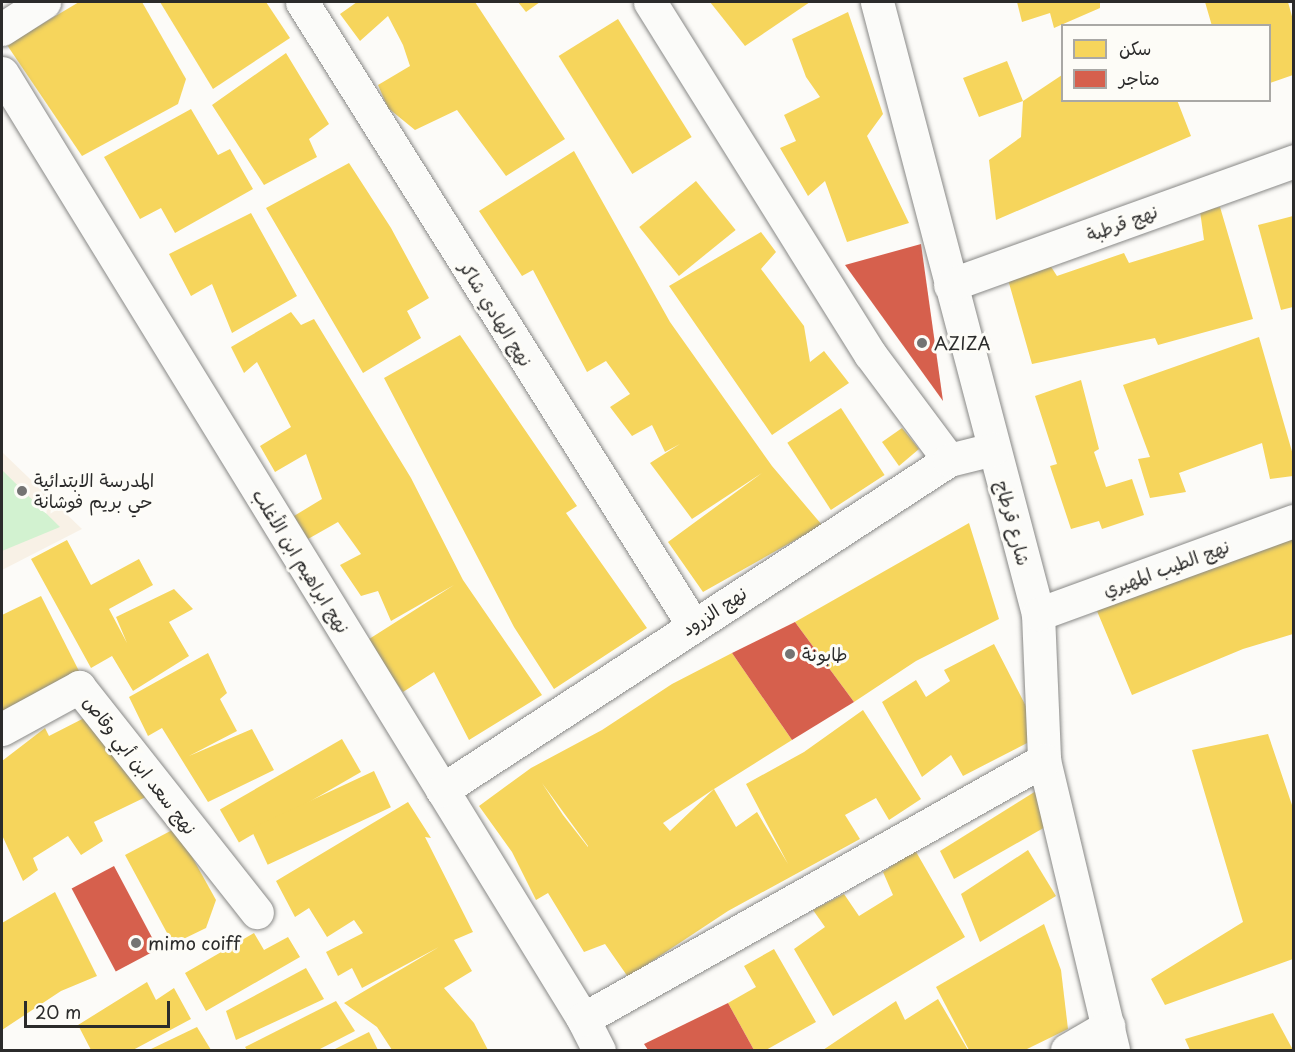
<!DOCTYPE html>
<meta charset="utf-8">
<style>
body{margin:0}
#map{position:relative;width:1295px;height:1052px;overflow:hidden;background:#fcfbf8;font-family:"Playpen Sans","Playpen Sans Arabic",sans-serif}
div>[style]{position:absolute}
.built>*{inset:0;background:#f8f1e6}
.green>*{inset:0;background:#d2f2d0}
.homes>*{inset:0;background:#f6d55c;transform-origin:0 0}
.shops>*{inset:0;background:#d6604d;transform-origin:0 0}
.roads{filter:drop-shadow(0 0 2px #898987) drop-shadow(0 0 2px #898987)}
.street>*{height:33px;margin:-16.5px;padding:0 16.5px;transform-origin:16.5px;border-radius:16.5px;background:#fbfbf9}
.dots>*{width:16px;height:16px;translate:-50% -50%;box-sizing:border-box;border:3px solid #fdfcf7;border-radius:50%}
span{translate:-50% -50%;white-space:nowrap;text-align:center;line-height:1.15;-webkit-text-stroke:6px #fdfcf7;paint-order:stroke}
.street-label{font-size:18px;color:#2b2b2b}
.poi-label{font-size:18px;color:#2b2b2b}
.left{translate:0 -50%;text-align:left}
.frame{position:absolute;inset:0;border:3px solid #2b2b2b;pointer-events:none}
.legend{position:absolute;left:1061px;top:24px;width:210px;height:78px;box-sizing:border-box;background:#fdfcf7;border:2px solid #a9a8a5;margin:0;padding:8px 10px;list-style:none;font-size:18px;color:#2b2b2b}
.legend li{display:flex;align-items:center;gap:12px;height:30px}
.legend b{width:30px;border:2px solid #a9a8a5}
.scale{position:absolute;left:24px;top:1001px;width:146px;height:27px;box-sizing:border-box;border:3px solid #2b2b2b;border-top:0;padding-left:8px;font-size:18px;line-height:21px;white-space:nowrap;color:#2b2b2b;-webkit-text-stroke:4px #fdfcf7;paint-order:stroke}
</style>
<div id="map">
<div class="built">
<i style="clip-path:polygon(2px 452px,82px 529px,2px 570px)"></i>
</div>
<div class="green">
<i style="clip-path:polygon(2px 470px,60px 527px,2px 551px)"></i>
</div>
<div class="homes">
<i style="clip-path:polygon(79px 2px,142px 2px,186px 79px,178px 104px,82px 156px,7px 45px)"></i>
<i style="clip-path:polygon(160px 2px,266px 2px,290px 38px,213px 89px)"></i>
<i style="clip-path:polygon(357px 2px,475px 2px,565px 139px,506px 176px,457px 110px,415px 130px,388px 108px,378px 85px,410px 66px,403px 45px,388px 16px,360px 41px,340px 14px)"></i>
<i style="clip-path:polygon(518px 2px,540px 2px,526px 12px)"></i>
<i style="clip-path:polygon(710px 2px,810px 2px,745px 46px)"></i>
<i style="clip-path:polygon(1017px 2px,1100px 2px,1100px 8px,1054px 28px,1050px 13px,1022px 22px)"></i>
<i style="clip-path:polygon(1205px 2px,1288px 2px,1293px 20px,1293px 75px,1270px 83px,1270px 26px,1212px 26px)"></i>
<i style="clip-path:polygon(848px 12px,883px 114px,867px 136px,909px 223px,847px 242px,825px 181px,808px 196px,780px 148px,796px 141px,784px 115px,820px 97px,806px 77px,792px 39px)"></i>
<i style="left:618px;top:19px;width:139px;height:70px;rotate:58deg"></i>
<i style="clip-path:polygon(286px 53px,329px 124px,309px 139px,317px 157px,264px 185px,212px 105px)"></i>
<i style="clip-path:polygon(1007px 61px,1023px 101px,1062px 75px,1062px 100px,1177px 100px,1191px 136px,996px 220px,989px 160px,1021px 137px,1023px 101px,979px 117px,963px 78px)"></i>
<i style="clip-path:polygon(191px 109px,218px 155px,230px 149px,253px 189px,175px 233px,161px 208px,140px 219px,104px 157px)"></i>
<i style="clip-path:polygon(574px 151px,670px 322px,772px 466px,822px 525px,703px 592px,668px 542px,762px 473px,692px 519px,650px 463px,680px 444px,665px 452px,652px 425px,632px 436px,610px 407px,630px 394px,606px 361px,587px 372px,533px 270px,522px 276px,479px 211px)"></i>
<i style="clip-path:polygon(349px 163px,391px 228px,429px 298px,407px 311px,421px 338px,363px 373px,266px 208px)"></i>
<i style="left:696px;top:181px;width:63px;height:73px;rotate:51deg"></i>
<i style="clip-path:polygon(1220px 207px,1253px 319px,1158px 345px,1155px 338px,1032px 364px,1007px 276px,1046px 259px,1057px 276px,1124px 253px,1129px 263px,1204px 240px,1200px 211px)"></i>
<i style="clip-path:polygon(251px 213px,297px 296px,232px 333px,212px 284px,191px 296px,169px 254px)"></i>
<i style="clip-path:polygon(1293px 216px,1293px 307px,1281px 310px,1258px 225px)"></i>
<i style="clip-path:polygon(761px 232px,776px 252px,761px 269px,804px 326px,810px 362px,824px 351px,849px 383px,772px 435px,669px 286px)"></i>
<i style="clip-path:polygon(291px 312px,301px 325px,314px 319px,411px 478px,463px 580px,542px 695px,469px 740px,434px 672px,403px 692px,366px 641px,454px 585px,391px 621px,378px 591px,361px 596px,340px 565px,361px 554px,338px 522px,308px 539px,294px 516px,322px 499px,306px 454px,275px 472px,260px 446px,291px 427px,257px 362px,244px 373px,231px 347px)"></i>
<i style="clip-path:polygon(460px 335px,577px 506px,566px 513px,647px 628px,554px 689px,514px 627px,384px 378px)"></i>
<i style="clip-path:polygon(1259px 337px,1293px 455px,1293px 476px,1270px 479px,1262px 443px,1179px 473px,1186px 492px,1150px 498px,1138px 459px,1150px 457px,1123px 385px)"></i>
<i style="clip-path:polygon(1081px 380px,1099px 449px,1094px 452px,1106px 487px,1132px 479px,1144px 515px,1102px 529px,1099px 521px,1071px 529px,1050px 466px,1057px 464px,1035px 396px)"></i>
<i style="left:841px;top:408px;width:80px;height:64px;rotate:57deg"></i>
<i style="clip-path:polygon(902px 428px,919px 449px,899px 466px,882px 442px)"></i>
<i style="clip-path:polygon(969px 523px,999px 619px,916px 661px,854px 702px,795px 622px)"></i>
<i style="clip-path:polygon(1293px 530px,1293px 634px,1243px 649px,1132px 695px,1097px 611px)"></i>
<i style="clip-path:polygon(67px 540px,91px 585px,139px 559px,153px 585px,109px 609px,127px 643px,116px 617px,174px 589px,193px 609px,169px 622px,189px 656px,133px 691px,112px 656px,91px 668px,31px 559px)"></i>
<i style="clip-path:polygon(41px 596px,80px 673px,2px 713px,2px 615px)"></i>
<i style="clip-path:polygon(994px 644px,1031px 716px,1029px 742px,963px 776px,951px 755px,922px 777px,882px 702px,916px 680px,926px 697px,950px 681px,944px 670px)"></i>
<i style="clip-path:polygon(208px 653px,227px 693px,220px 699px,237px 731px,189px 756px,252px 729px,274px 770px,208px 802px,162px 728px,148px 736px,129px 697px)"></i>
<i style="clip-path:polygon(evenodd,732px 653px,792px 740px,714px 789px,736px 827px,757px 812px,788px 864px,746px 784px,804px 752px,863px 710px,921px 799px,889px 820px,876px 798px,845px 815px,860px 839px,728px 911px,628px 977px,605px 944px,584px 952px,548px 893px,536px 900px,512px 852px,479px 806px,531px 768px,602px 730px,672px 684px,732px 653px,542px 783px,588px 846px,588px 847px,563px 815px,542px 783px,732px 653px,714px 789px,670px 831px,663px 823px,714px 789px)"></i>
<i style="clip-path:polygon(94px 713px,154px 793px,94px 822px,103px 841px,81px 855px,68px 836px,33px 858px,38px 870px,23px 881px,2px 835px,2px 761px,45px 728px,49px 736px)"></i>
<i style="clip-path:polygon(1268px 734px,1293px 808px,1293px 959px,1165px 1005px,1151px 979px,1243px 922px,1192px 750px)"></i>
<i style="left:342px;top:739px;width:38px;height:141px;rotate:60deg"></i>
<i style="left:374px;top:771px;width:40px;height:136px;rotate:65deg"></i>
<i style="clip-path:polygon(1036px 791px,1047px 826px,954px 879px,940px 851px)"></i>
<i style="clip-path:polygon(408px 802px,431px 838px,425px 837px,473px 932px,454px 940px,472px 971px,444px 988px,474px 1023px,488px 1050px,392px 1050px,377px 1027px,344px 1003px,439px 947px,362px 988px,352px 968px,338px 976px,326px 952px,363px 933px,354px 920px,327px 937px,309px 908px,295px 917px,276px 881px)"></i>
<i style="clip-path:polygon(176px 828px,216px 900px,206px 928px,173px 944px,125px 855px)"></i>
<i style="clip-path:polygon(915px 850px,965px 937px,833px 1016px,794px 949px,825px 927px,813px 910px,844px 894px,859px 916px,893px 895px,883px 872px)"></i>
<i style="clip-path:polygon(1028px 850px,1056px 896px,980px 942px,961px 894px)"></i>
<i style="clip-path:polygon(55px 892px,97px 976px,61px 991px,2px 1030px,2px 923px)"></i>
<i style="clip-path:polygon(1044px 924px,1061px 970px,1068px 1029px,1025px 1050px,969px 1050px,936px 987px)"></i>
<i style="clip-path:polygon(254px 933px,264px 950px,288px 937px,300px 957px,206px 1011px,185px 973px)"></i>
<i style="clip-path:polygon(774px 949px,816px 1022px,766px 1050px,754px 1050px,728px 1003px,756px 987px,744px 966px)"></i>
<i style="clip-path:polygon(306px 968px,324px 999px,236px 1040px,226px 1011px)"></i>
<i style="clip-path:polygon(147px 982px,156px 1000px,174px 988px,191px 1019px,133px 1050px,91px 1050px,78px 1025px)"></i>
<i style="clip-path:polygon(938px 999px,968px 1050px,823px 1050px,896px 1001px,905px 1020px)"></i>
<i style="clip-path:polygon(336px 1001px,355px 1031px,318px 1050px,247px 1050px,245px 1047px)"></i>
<i style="clip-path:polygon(1273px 1013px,1293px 1050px,1190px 1050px,1185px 1039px)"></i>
<i style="clip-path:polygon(197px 1027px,211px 1050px,149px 1050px)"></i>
<i style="clip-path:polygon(369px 1032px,378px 1050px,333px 1050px)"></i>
</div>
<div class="shops">
<i style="clip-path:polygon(921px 244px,943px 401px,845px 265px)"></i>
<i style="clip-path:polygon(795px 622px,854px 702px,792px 740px,732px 653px)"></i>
<i style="left:114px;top:866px;width:94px;height:48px;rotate:62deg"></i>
<i style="clip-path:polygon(728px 1003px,754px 1050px,648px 1050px,644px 1044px)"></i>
</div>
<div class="roads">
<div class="street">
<i style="left:302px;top:2px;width:736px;rotate:57.89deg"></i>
<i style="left:650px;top:2px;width:415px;rotate:58deg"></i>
<i style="left:870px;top:354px;width:132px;rotate:53.3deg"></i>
<i style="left:877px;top:2px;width:633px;rotate:75.26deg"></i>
<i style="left:1038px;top:614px;width:146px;rotate:87.6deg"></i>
<i style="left:1044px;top:760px;width:298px;rotate:76.6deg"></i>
<i style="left:2px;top:29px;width:50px;rotate:-32.7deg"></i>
<i style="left:2px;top:73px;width:1110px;rotate:58.44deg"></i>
<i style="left:583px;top:1019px;width:35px;rotate:63deg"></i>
<i style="left:950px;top:285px;width:366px;rotate:-19.8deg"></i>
<i style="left:1038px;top:614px;width:272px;rotate:-20deg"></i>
<i style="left:2px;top:729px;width:88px;rotate:-28.6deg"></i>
<i style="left:79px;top:687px;width:287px;rotate:51.7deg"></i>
<i style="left:442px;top:790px;width:605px;rotate:-33.06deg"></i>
<i style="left:949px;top:460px;width:45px;rotate:-14deg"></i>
<i style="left:583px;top:1019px;width:529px;rotate:-29.33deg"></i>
<i style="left:1067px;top:1050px;width:48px;rotate:-30.3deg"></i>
</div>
</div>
<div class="dots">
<i style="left:922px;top:343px;background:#747473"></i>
<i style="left:22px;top:491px;background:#747473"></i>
<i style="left:790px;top:654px;background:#747473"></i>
<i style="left:136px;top:943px;background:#747473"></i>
</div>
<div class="street-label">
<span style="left:1122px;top:223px;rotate:-20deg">نهج قرطبة</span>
<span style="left:496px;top:314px;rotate:58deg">نهج الهادي شاكر</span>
<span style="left:1013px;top:523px;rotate:75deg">شارع قرطاج</span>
<span style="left:301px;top:561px;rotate:58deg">نهج ابراهيم ابن الأغلب</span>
<span style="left:1166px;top:568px;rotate:-20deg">نهج الطيب المهيري</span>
<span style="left:714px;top:611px;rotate:-33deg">نهج الزرود</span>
<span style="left:140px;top:765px;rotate:52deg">نهج سعد ابن أبي وقاص</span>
</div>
<div class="poi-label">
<span class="left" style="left:934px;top:343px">AZIZA</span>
<span class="left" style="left:34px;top:491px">المدرسة الابتدائية<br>حي بريم فوشانة</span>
<span class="left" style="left:802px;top:654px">طابونة</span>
<span class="left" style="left:148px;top:943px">mimo coiff</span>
</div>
<div class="frame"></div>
<ul class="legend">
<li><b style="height:16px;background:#f6d55c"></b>سكن</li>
<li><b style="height:16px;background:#d6604d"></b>متاجر</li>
</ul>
<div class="scale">20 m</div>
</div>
